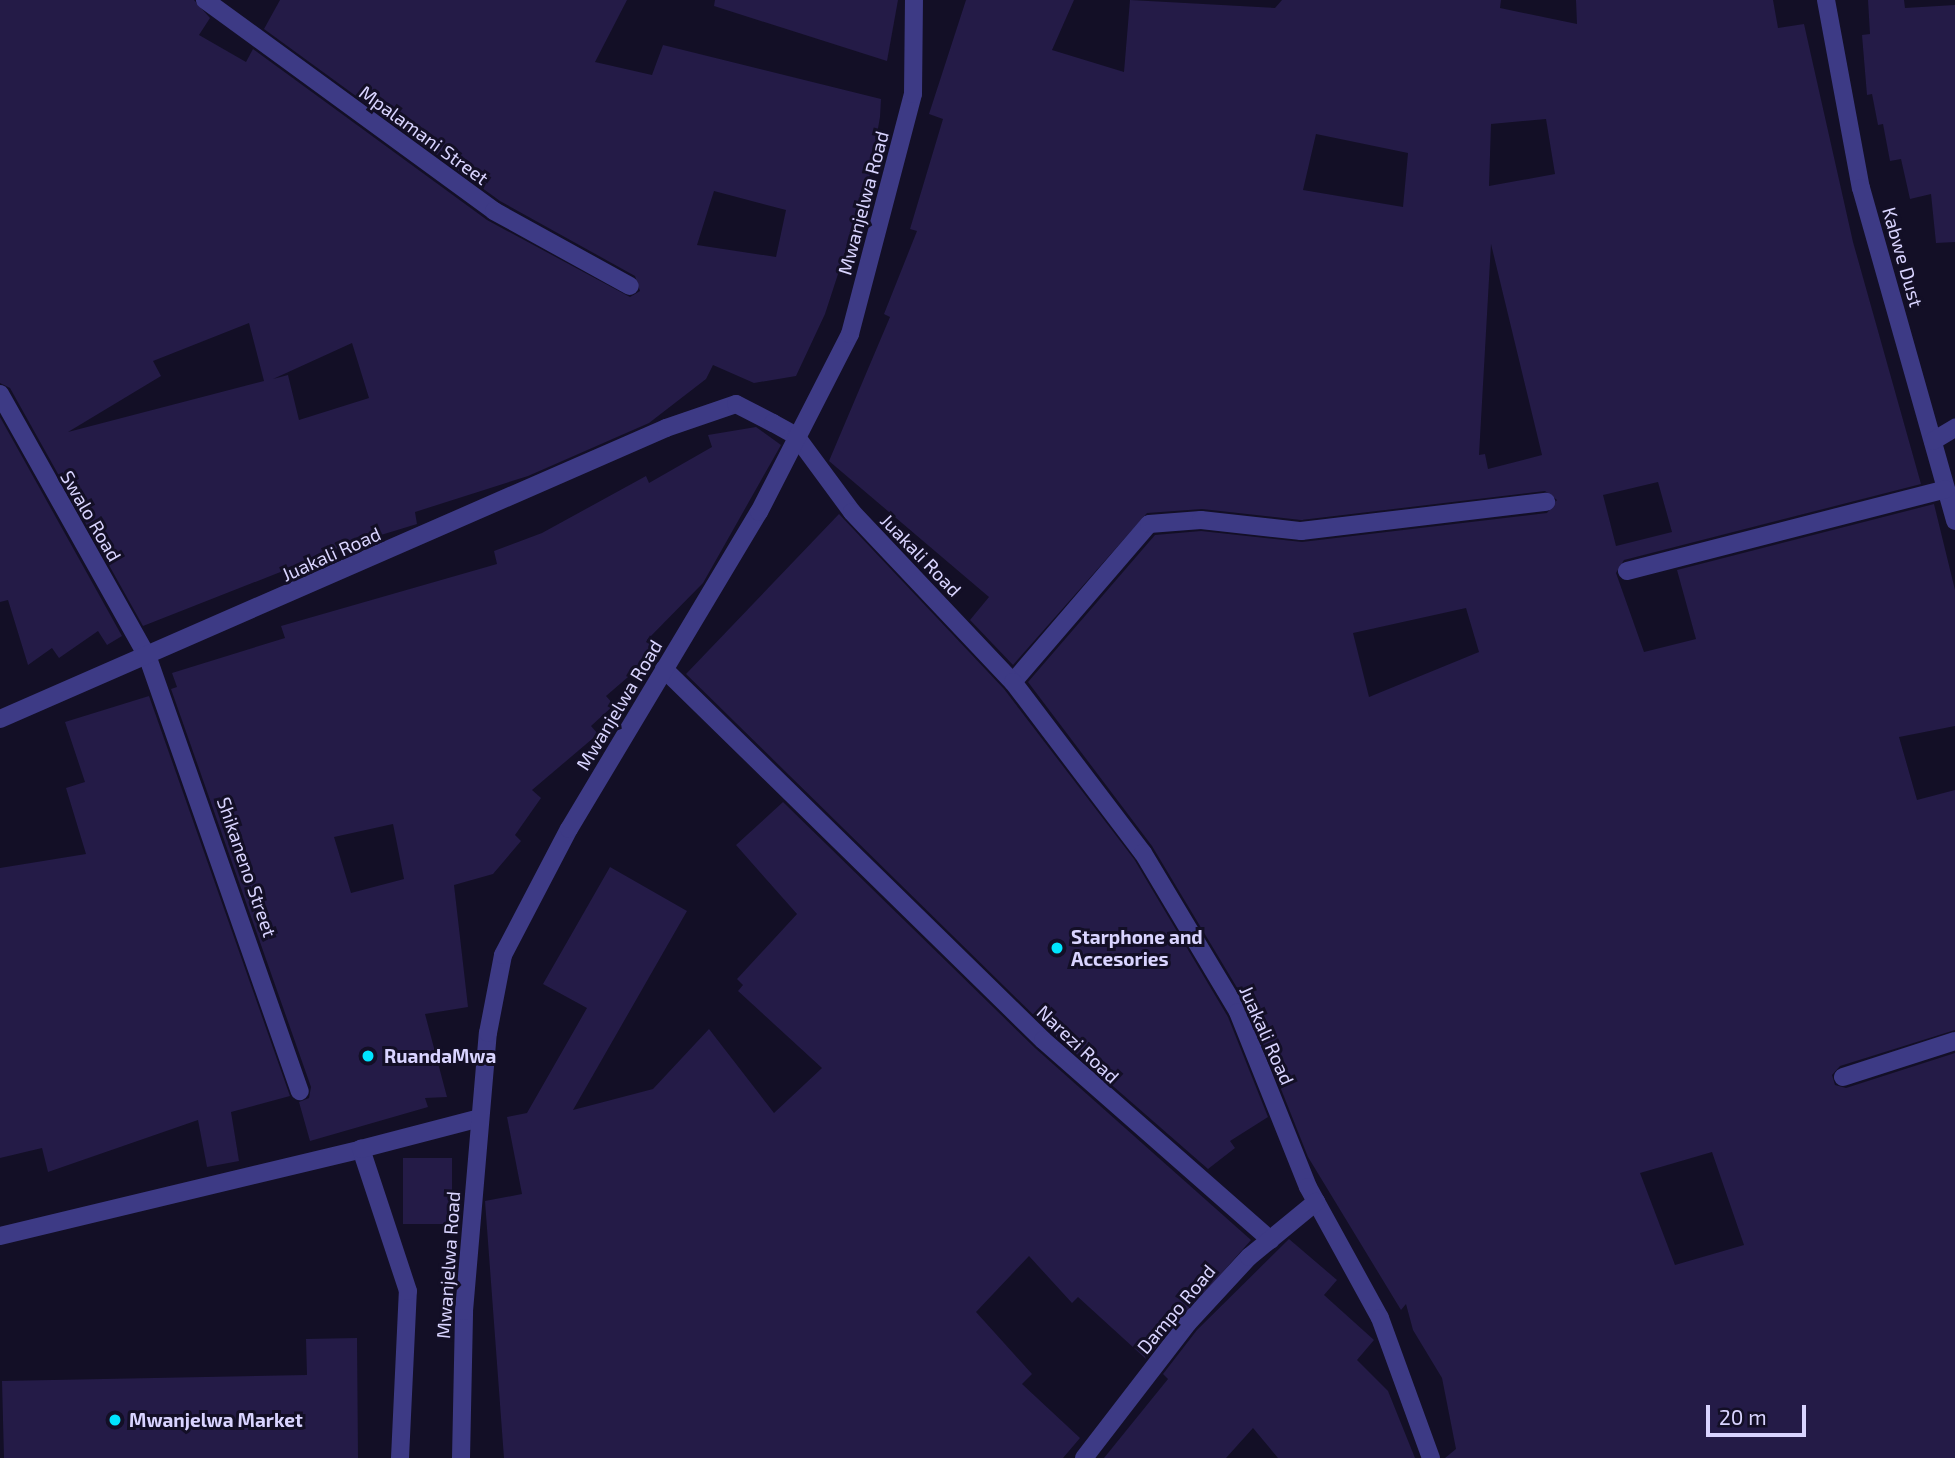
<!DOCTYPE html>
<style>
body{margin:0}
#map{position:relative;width:1955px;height:1458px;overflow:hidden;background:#130f26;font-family:"Exo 2",sans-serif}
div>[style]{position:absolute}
.building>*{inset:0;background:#241b47;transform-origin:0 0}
.minor>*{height:18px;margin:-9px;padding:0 9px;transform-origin:9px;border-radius:9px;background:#3d3a85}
.dots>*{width:19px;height:19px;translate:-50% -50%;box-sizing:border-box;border:4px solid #130f26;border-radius:50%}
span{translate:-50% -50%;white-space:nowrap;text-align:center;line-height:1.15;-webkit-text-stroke:6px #130f26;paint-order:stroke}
.street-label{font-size:19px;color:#d9d4ff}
.poi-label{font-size:19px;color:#d9d4ff;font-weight:700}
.left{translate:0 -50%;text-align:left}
.scale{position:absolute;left:1706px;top:1405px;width:100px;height:32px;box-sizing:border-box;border:4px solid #d9d4ff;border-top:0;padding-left:9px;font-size:21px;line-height:24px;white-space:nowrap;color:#d9d4ff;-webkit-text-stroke:5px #130f26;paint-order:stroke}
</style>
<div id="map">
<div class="building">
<i style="clip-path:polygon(evenodd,0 0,194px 0,210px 18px,199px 35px,246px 62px,253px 49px,487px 220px,630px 297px,640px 291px,635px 276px,500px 201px,264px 29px,280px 0,627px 0,595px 62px,652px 75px,663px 45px,881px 99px,880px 117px,869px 179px,825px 314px,796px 376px,754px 383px,713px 365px,706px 379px,649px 423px,528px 476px,415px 512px,417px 524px,335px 549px,335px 560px,283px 571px,143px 626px,10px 388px,0 383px,0 0,714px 191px,786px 210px,776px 257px,697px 245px,714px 191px,0 0,249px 323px,264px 381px,68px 432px,161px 376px,153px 361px,249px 323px,0 0,352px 343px,369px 398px,299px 420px,288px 375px,273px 379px,352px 343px)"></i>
<i style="clip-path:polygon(715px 0,898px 0,887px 61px,714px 6px)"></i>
<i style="clip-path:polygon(evenodd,966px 0,1074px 0,1052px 50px,1124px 72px,1130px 0,1275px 8px,1282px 0,1501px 0,1500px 8px,1577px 24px,1576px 0,1773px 0,1778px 28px,1804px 24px,1853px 242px,1921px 484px,1624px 560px,1616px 573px,1644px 652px,1696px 639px,1677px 570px,1934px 504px,1955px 590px,1955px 726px,1899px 737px,1917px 800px,1955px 790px,1955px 1030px,1840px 1066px,1832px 1075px,1835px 1085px,1846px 1088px,1955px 1053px,1955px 1458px,1445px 1458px,1456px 1449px,1442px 1378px,1413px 1330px,1406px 1304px,1401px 1310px,1308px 1157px,1248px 1006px,1152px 846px,1028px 682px,1155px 535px,1201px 531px,1302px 542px,1547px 513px,1557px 500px,1545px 491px,1301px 520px,1202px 509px,1147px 513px,1013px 665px,970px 620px,989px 597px,829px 461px,890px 317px,884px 314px,917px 231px,910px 229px,943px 119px,929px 114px,966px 0,1546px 119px,1555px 174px,1489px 186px,1491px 124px,1546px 119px,966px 0,1316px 134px,1408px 153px,1403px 207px,1303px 190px,1316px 134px,966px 0,1491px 244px,1542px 455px,1488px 469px,1485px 454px,1479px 455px,1491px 244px,966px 0,1658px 482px,1672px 532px,1616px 546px,1603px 495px,1658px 482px,966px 0,1466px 608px,1479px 652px,1369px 697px,1353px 633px,1466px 608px,966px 0,1712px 1152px,1744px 1245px,1675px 1265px,1640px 1173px,1712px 1152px)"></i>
<i style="clip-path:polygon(1868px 0,1904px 0,1905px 8px,1955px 5px,1955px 242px,1936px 243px,1931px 194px,1910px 199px,1901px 159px,1890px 161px,1883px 124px,1878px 125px,1872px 94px,1867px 95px,1862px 35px,1870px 34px)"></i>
<i style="clip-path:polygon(0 417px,122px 636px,107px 645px,98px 631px,59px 658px,52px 648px,28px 665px,8px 600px,0 602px)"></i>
<i style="clip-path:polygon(evenodd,756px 427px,781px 445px,703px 583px,647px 640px,657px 652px,606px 696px,614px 705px,591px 726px,598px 734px,532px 790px,541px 798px,515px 835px,521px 841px,493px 874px,454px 885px,468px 1007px,425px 1014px,447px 1097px,425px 1098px,428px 1107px,310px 1141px,299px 1102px,309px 1098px,311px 1087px,171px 689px,177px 687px,172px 673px,285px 638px,281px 626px,497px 564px,494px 551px,542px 533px,646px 476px,649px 483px,712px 447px,708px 435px,756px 427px,393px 824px,404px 879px,351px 893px,334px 837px,393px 824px)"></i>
<i style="clip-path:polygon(839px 514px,1004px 689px,1134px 859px,1228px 1017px,1268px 1117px,1230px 1141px,1235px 1148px,1208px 1169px,1051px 1032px,686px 674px)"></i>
<i style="clip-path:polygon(149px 696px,290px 1096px,231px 1112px,239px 1161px,207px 1167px,198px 1120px,48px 1172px,42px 1148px,0 1158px,0 868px,86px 854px,66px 788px,85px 782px,65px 722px)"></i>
<i style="clip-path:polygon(783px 802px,1035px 1048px,1251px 1240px,1146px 1359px,1078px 1297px,1072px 1303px,1029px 1256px,976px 1312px,1032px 1374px,1022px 1384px,1080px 1438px,1063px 1458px,504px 1458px,485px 1201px,522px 1194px,507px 1117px,527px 1113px,587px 1008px,543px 984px,610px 867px,687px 911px,573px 1110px,653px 1089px,709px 1029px,774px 1113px,822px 1068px,738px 991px,743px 985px,737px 979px,797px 914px,736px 845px)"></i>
<i style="left:452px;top:1158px;width:66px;height:49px;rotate:90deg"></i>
<i style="clip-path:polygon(1289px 1239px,1337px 1280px,1324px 1295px,1374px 1340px,1357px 1360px,1388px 1391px,1415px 1458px,1278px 1458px,1253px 1428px,1226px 1458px,1104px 1458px,1168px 1379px,1163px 1374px,1197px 1330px)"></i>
<i style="clip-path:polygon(357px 1338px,358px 1458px,4px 1458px,2px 1381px,307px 1375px,306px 1339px)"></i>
</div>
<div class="minor">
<i style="left:205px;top:0;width:358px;rotate:36.1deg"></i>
<i style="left:494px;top:211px;width:155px;rotate:28.9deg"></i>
<i style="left:1826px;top:0;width:191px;rotate:79.5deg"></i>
<i style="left:1861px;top:188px;width:346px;rotate:74.2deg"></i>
<i style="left:0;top:394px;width:303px;rotate:60.7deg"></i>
<i style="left:148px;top:658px;width:459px;rotate:70.7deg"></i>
<i style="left:1933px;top:441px;width:26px;rotate:-31deg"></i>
<i style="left:1627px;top:571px;width:329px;rotate:-14.4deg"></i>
<i style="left:664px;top:669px;width:530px;rotate:44.39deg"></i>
<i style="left:1043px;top:1040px;width:303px;rotate:41.3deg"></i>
<i style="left:1013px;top:682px;width:208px;rotate:-49.3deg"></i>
<i style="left:1149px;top:524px;width:52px;rotate:-4.4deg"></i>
<i style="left:1201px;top:520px;width:101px;rotate:6.3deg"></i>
<i style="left:1301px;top:531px;width:247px;rotate:-6.8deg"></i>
<i style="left:0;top:719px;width:727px;rotate:-23.6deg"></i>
<i style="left:666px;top:428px;width:74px;rotate:-18.9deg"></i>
<i style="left:736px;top:404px;width:42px;rotate:27.2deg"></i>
<i style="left:773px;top:423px;width:26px;rotate:29deg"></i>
<i style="left:796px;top:436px;width:94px;rotate:53.6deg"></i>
<i style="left:852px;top:512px;width:234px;rotate:46.6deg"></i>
<i style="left:1013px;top:682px;width:215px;rotate:52.8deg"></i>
<i style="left:1143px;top:853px;width:185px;rotate:59.1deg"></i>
<i style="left:1238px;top:1012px;width:188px;rotate:68.2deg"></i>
<i style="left:1308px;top:1187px;width:149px;rotate:61.2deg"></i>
<i style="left:1380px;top:1318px;width:149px;rotate:70deg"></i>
<i style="left:1843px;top:1077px;width:118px;rotate:-17.8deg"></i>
<i style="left:0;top:1236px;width:371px;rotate:-13.5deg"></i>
<i style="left:400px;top:1458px;width:167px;rotate:-87.3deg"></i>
<i style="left:408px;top:1291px;width:150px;rotate:-108.3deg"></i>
<i style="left:361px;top:1149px;width:123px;rotate:-14.6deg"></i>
<i style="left:461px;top:1458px;width:147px;rotate:-88.8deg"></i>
<i style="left:464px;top:1311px;width:279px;rotate:-85.1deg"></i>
<i style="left:488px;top:1033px;width:79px;rotate:-79.1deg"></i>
<i style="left:503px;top:955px;width:142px;rotate:-62.4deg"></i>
<i style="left:569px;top:829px;width:370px;rotate:-59.1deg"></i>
<i style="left:759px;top:512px;width:200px;rotate:-62.9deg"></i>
<i style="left:850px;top:334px;width:248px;rotate:-75.3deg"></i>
<i style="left:913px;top:94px;width:94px;rotate:-89.4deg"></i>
<i style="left:1084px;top:1458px;width:170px;rotate:-52.4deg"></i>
<i style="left:1188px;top:1323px;width:90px;rotate:-47.3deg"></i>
<i style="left:1249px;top:1257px;width:87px;rotate:-39.4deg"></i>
</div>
<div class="dots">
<i style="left:1057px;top:948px;background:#00e5ff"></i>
<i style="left:368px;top:1056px;background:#00e5ff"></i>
<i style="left:115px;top:1420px;background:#00e5ff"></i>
</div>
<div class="street-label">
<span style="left:424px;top:135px;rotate:36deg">Mpalamani Street</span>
<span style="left:863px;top:203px;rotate:-75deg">Mwanjelwa Road</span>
<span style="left:1903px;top:257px;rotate:74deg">Kabwe Dust</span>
<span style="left:91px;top:516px;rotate:60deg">Swalo Road</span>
<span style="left:331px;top:554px;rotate:-24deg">Juakali Road</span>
<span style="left:921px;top:555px;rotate:46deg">Juakali Road</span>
<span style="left:619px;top:705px;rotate:-59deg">Mwanjelwa Road</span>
<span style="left:247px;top:867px;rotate:71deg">Shikaneno Street</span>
<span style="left:1267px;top:1035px;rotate:66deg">Juakali Road</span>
<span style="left:1078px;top:1044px;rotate:43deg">Narezi Road</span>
<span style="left:448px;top:1265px;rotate:-86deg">Mwanjelwa Road</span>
<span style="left:1176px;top:1309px;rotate:-50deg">Dampo Road</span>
</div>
<div class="poi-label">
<span class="left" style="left:1071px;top:948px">Starphone and<br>Accesories</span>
<span class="left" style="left:384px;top:1056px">RuandaMwa</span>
<span class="left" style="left:129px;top:1420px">Mwanjelwa Market</span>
</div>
<div class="scale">20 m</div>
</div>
